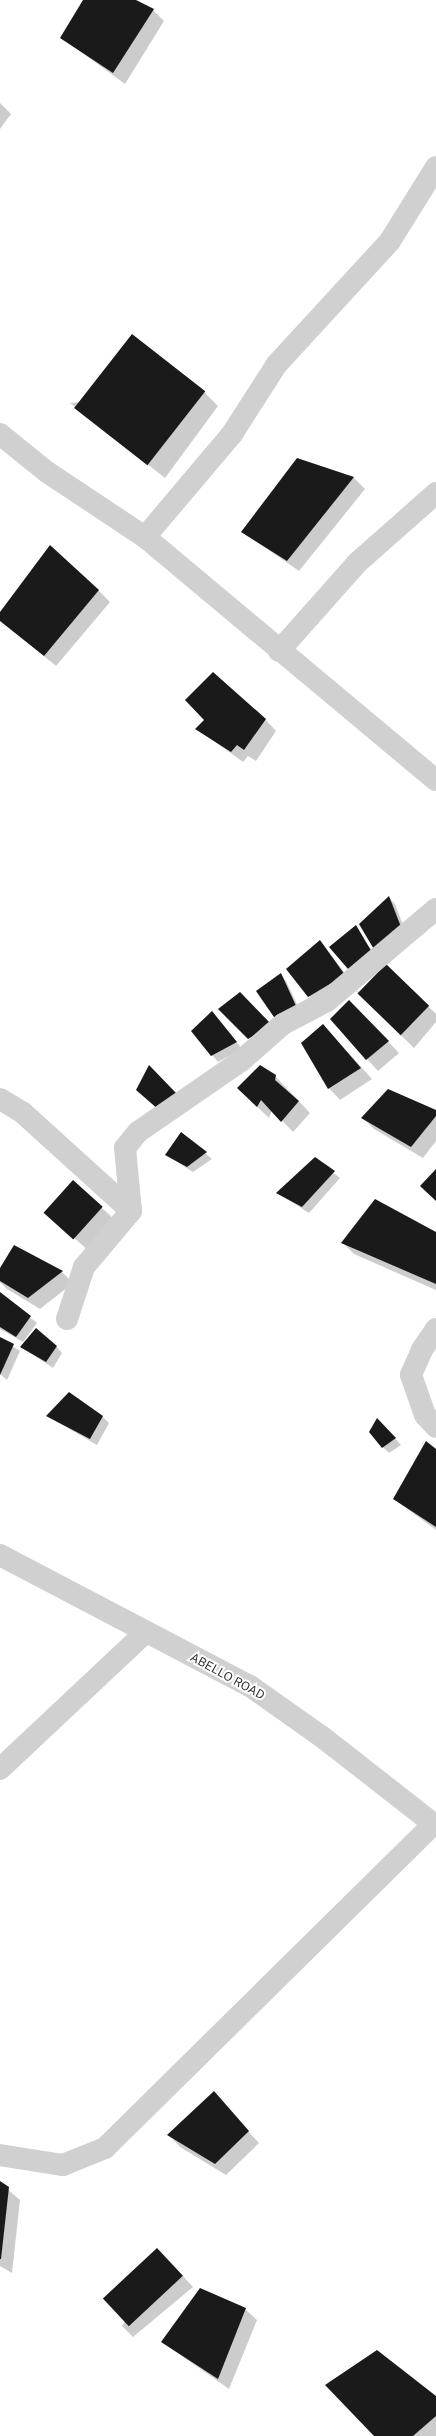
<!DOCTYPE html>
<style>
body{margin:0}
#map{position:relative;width:436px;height:2436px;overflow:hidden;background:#fff;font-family:"Public Sans",sans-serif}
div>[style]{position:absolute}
.shadow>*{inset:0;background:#0003}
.building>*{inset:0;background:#1a1a1a;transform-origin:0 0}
.street>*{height:22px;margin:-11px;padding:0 11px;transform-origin:11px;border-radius:11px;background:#d0d0d0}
span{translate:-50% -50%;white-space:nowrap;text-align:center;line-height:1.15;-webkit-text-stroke:4px #fff;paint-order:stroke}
.street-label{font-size:12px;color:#333}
</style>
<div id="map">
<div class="shadow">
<i style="clip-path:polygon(84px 0,133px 0,153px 10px,164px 21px,125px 84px,62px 38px)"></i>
<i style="clip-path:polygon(0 103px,11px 114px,0 129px)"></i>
<i style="clip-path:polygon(204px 392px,218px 406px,165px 478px,70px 403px)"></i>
<i style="clip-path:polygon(297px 459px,354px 478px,365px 489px,299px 571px,243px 532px)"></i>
<i style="clip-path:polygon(98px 590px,110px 602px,56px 666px,0 620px,0 614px)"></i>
<i style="clip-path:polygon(265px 719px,276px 731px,256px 761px,248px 756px,243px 762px,197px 729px)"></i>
<i style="clip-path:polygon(389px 898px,395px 904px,408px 938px,382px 956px)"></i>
<i style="clip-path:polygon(356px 927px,378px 960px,355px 975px)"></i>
<i style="clip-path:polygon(320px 941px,355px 986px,320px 1008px,309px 996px)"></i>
<i style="clip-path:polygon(280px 975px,286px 981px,302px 1015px,277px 1019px)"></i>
<i style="clip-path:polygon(356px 991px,428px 1006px,436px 1014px,436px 1022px,414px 1048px)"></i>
<i style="clip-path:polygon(212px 1012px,242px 1049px,218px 1062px,192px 1031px)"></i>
<i style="clip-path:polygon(361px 1013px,399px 1053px,378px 1071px,332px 1020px)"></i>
<i style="clip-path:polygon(323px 1025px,372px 1079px,340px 1100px,329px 1088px)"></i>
<i style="clip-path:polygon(275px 1076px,310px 1113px,293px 1132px,272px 1110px,269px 1118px,249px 1099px)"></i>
<i style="clip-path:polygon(436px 1111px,436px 1141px,423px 1158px,374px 1129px,363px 1118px)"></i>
<i style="clip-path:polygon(181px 1134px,212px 1159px,193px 1172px,166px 1155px)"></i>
<i style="clip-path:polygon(315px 1159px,340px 1178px,309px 1213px,277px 1193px)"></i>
<i style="clip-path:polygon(102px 1208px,114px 1219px,88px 1250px,45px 1213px)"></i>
<i style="clip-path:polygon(436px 1233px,436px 1290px,354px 1254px,343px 1243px)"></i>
<i style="clip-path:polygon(14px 1246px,62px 1272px,73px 1283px,40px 1309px,7px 1289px,0 1282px,0 1270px)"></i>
<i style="clip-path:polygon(0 1294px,37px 1323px,23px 1342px,0 1329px)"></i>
<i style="clip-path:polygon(0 1338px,20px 1351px,7px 1380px,0 1374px)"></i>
<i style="clip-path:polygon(56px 1346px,62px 1353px,53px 1368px,21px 1347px)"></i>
<i style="clip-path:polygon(47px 1416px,102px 1416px,109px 1423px,97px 1445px)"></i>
<i style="clip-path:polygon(383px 1425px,401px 1445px,389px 1453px,383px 1447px)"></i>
<i style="clip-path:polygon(436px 1451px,436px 1530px,394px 1499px)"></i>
<i style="clip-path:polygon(214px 2093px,259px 2143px,226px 2175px,180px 2147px,169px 2135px)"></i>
<i style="clip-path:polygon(0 2183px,20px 2200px,12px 2273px,0 2266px)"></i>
<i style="clip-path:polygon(168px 2260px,193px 2287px,133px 2337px,122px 2326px)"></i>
<i style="clip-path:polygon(245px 2309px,257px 2320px,229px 2389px,162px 2342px)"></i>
<i style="clip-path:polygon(436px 2397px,436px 2436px,376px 2436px)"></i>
</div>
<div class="building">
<i style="clip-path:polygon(83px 0,136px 0,154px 9px,113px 73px,60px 38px)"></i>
<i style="left:132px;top:334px;width:93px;height:94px;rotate:38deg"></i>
<i style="clip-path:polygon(297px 458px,354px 477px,287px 561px,241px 532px)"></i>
<i style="clip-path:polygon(50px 545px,99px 590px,44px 656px,0 621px,0 612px)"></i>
<i style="clip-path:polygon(213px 672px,266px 719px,244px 750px,237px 745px,231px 752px,195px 729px,204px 720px,185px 700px)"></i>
<i style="clip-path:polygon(389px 896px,403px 932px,375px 951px,359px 924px)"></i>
<i style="clip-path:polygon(356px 925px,373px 954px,348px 969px,329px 947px)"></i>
<i style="clip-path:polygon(320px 940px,345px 975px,308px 997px,286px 969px)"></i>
<i style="left:386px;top:964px;width:60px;height:41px;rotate:44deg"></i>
<i style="clip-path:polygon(281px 973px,297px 1008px,276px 1020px,256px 991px)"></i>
<i style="clip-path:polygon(240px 992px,272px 1025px,248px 1039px,218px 1009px)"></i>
<i style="clip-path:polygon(349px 1000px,389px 1041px,366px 1060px,330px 1019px)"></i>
<i style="clip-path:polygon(212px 1011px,237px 1042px,211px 1056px,191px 1031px)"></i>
<i style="clip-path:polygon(323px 1024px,361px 1068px,328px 1089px,301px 1043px)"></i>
<i style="clip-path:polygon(149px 1065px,177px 1094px,159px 1110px,136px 1090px)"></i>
<i style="clip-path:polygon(260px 1065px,276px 1075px,275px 1080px,299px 1101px,281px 1122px,261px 1100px,257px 1107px,237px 1088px)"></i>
<i style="clip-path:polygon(388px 1089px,436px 1110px,436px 1116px,411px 1147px,361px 1118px)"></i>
<i style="clip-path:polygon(181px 1132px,207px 1152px,187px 1167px,165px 1155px)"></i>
<i style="clip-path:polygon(315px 1157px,335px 1171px,302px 1207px,276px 1193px)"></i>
<i style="clip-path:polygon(436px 1169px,436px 1201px,420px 1186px)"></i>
<i style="left:73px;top:1180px;width:40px;height:44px;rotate:42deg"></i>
<i style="clip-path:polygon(375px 1199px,436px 1232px,436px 1284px,341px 1243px)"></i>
<i style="clip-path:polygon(14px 1245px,63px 1271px,28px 1298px,0 1281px,0 1268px)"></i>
<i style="clip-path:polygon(0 1292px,31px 1316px,16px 1337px,0 1327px)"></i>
<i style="clip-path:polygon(36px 1328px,57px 1346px,46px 1362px,20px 1347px)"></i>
<i style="clip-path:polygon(0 1337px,14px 1344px,0 1375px)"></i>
<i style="clip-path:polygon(69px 1392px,103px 1416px,90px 1439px,46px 1416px)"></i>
<i style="clip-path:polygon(377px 1418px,396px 1438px,382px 1448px,369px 1432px)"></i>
<i style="clip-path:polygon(426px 1441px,436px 1449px,436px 1527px,393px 1499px)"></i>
<i style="clip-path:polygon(214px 2091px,249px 2131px,215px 2164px,167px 2135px)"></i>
<i style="clip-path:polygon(0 2181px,9px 2187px,1px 2259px,0 2259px)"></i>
<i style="left:157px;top:2248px;width:38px;height:74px;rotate:47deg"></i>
<i style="clip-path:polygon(200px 2288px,246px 2308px,218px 2379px,161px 2342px)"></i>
<i style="clip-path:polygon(377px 2350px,436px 2396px,436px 2416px,413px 2436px,374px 2436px,325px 2385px)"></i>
</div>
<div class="street">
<i style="left:0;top:434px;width:60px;rotate:39deg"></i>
<i style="left:47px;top:472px;width:118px;rotate:33.6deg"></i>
<i style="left:145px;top:537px;width:379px;rotate:39.9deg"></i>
<i style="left:145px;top:537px;width:135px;rotate:-49.8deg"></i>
<i style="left:232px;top:434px;width:83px;rotate:-57.3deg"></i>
<i style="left:277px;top:364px;width:167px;rotate:-47.4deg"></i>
<i style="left:390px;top:241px;width:87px;rotate:-58.1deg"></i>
<i style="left:279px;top:651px;width:118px;rotate:-48.4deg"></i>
<i style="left:357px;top:563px;width:106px;rotate:-41.5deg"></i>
<i style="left:0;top:1099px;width:26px;rotate:31deg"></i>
<i style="left:22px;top:1112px;width:147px;rotate:42.2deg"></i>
<i style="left:67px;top:1319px;width:55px;rotate:-71.9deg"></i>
<i style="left:84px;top:1267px;width:73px;rotate:-50deg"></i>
<i style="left:131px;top:1211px;width:63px;rotate:-95.4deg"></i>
<i style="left:125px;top:1148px;width:21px;rotate:-51deg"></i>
<i style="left:138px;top:1132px;width:125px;rotate:-34.6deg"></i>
<i style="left:241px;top:1061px;width:56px;rotate:-41.4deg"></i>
<i style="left:283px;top:1024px;width:50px;rotate:-27.6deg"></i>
<i style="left:327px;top:1001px;width:143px;rotate:-40.2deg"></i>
<i style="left:436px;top:1329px;width:25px;rotate:124deg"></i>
<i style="left:422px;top:1350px;width:27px;rotate:114deg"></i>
<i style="left:411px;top:1375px;width:42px;rotate:70.7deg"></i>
<i style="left:425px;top:1415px;width:16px;rotate:47deg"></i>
<i style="left:0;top:1555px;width:282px;rotate:27.7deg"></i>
<i style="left:250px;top:1686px;width:87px;rotate:35.2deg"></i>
<i style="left:321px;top:1736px;width:146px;rotate:38deg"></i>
<i style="left:0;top:1769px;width:199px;rotate:-43.2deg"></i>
<i style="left:0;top:2155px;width:64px;rotate:9deg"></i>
<i style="left:63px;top:2165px;width:45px;rotate:-22deg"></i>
<i style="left:105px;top:2148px;width:462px;rotate:-44.6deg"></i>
</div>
<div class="street-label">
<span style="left:227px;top:1677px;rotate:29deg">ABELLO ROAD</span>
</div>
</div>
